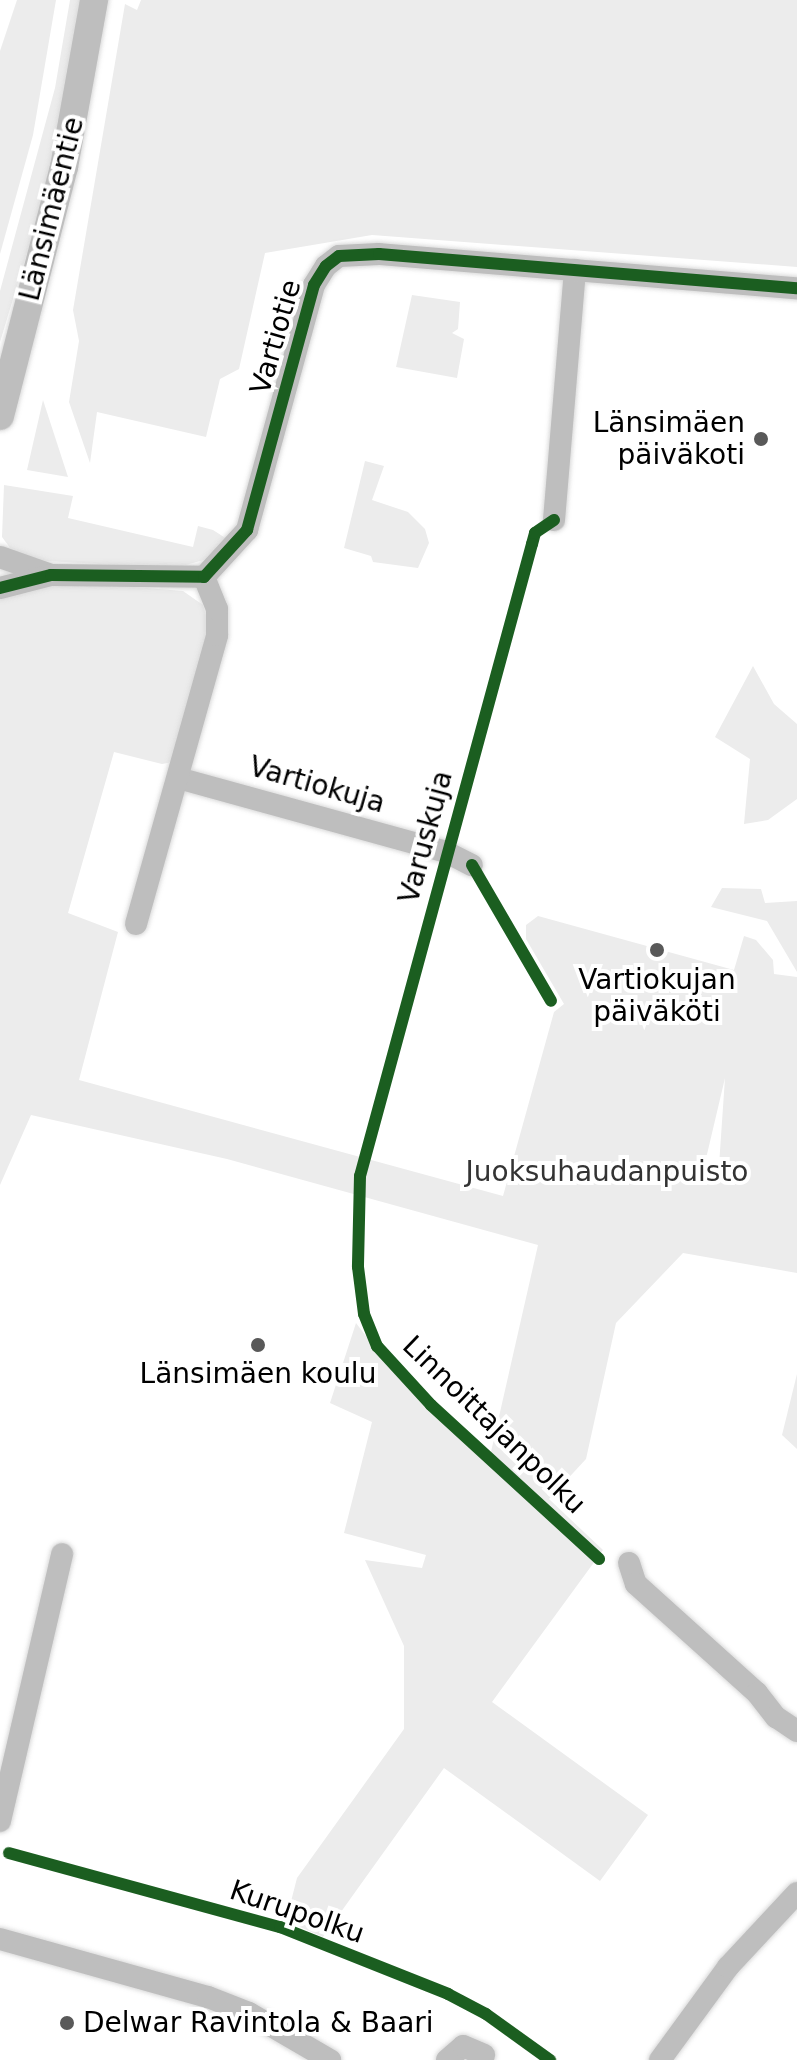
<!DOCTYPE html>
<meta charset="utf-8">
<style>
body{margin:0}
#map{position:relative;width:797px;height:2060px;overflow:hidden;background:#fff;font-family:"DejaVu Sans",sans-serif}
div>[style]{position:absolute}
.green>*{inset:0;background:#ececec}
.roads{filter:drop-shadow(0 0 2px #dbdbdb) drop-shadow(0 0 2px #dbdbdb)}
.minor>*{height:22px;margin:-11px;padding:0 11px;transform-origin:11px;border-radius:11px;background:#bebebe}
.major>*{height:28px;margin:-14px;padding:0 14px;transform-origin:14px;border-radius:14px;background:#bebebe}
.cycleway>*{height:12px;margin:-6px;padding:0 6px;transform-origin:6px;border-radius:6px;background:#1b5e20}
.dots>*{width:22px;height:22px;translate:-50% -50%;box-sizing:border-box;border:4px solid #fff;border-radius:50%}
span{translate:-50% -50%;white-space:nowrap;text-align:center;line-height:1.15;-webkit-text-stroke:8px #fff;paint-order:stroke}
.street-label{font-size:28px;color:#000}
.poi-label{font-size:28px;color:#000}
.right{translate:-100% -50%;text-align:right}
.left{translate:0 -50%;text-align:left}
.park-label{font-size:28px;color:#333}
</style>
<div id="map">
<div class="green">
<i style="clip-path:polygon(17px 0,56px 0,33px 135px,0 254px,0 51px)"></i>
<i style="clip-path:polygon(70px 0,83px 0,54px 163px,0 342px,0 291px,55px 88px)"></i>
<i style="clip-path:polygon(141px 0,797px 0,797px 267px,372px 235px,265px 253px,239px 369px,220px 379px,206px 437px,97px 412px,90px 463px,69px 402px,79px 341px,73px 310px,125px 4px,137px 10px)"></i>
<i style="clip-path:polygon(412px 295px,460px 302px,458px 329px,452px 333px,464px 339px,457px 378px,396px 367px)"></i>
<i style="clip-path:polygon(43px 400px,68px 477px,27px 470px)"></i>
<i style="clip-path:polygon(365px 461px,384px 466px,372px 500px,408px 512px,425px 529px,429px 543px,418px 568px,373px 562px,371px 556px,344px 548px)"></i>
<i style="clip-path:polygon(4px 485px,73px 496px,68px 518px,193px 547px,198px 526px,213px 530px,227px 539px,207px 559px,175px 568px,28px 560px,13px 552px,2px 537px)"></i>
<i style="clip-path:polygon(evenodd,38px 585px,135px 587px,183px 591px,203px 605px,209px 627px,172px 762px,162px 764px,114px 752px,68px 913px,118px 932px,79px 1080px,503px 1196px,554px 1012px,564px 1004px,526px 939px,526px 925px,538px 916px,734px 970px,744px 936px,756px 940px,773px 960px,774px 974px,797px 977px,797px 1273px,683px 1253px,616px 1323px,586px 1459px,549px 1499px,603px 1550px,492px 1702px,648px 1815px,600px 1881px,444px 1768px,323px 1937px,286px 1921px,297px 1878px,404px 1729px,404px 1646px,365px 1560px,422px 1568px,426px 1555px,344px 1533px,372px 1422px,330px 1403px,356px 1323px,384px 1360px,488px 1465px,538px 1245px,227px 1159px,31px 1115px,0 1185px,0 597px,38px 585px,725px 1078px,718px 1180px,701px 1184px,700px 1184px,725px 1078px)"></i>
<i style="clip-path:polygon(753px 666px,774px 704px,797px 724px,797px 799px,768px 820px,744px 824px,750px 759px,715px 737px)"></i>
<i style="clip-path:polygon(722px 888px,761px 889px,765px 903px,797px 901px,797px 972px,767px 921px,711px 907px)"></i>
<i style="clip-path:polygon(797px 1374px,797px 1449px,782px 1435px)"></i>
</div>
<div class="roads">
<div class="minor">
<i style="left:554px;top:520px;width:251px;rotate:-85.2deg"></i>
<i style="left:0;top:557px;width:54px;rotate:19.4deg"></i>
<i style="left:0;top:588px;width:53px;rotate:-14.3deg"></i>
<i style="left:51px;top:575px;width:153px;rotate:0.7deg"></i>
<i style="left:204px;top:577px;width:64px;rotate:-47.5deg"></i>
<i style="left:247px;top:530px;width:254px;rotate:-74.7deg"></i>
<i style="left:314px;top:285px;width:22px;rotate:-58deg"></i>
<i style="left:326px;top:266px;width:16px;rotate:-38deg"></i>
<i style="left:339px;top:256px;width:40px;rotate:-2.9deg"></i>
<i style="left:379px;top:254px;width:419px;rotate:4.7deg"></i>
<i style="left:178px;top:778px;width:278px;rotate:15.4deg"></i>
<i style="left:446px;top:852px;width:29px;rotate:27deg"></i>
<i style="left:136px;top:924px;width:300px;rotate:-74.3deg"></i>
<i style="left:217px;top:635px;width:26px;rotate:-90deg"></i>
<i style="left:217px;top:609px;width:35px;rotate:-112deg"></i>
<i style="left:629px;top:1563px;width:22px;rotate:72deg"></i>
<i style="left:636px;top:1584px;width:163px;rotate:42deg"></i>
<i style="left:757px;top:1693px;width:31px;rotate:52deg"></i>
<i style="left:776px;top:1717px;width:25px;rotate:34deg"></i>
<i style="left:0;top:1821px;width:274px;rotate:-76.9deg"></i>
<i style="left:0;top:1939px;width:216px;rotate:15.6deg"></i>
<i style="left:208px;top:1997px;width:44px;rotate:21.3deg"></i>
<i style="left:249px;top:2013px;width:94px;rotate:30.1deg"></i>
<i style="left:447px;top:2060px;width:21px;rotate:-41deg"></i>
<i style="left:463px;top:2046px;width:23px;rotate:23deg"></i>
<i style="left:660px;top:2060px;width:115px;rotate:-53.8deg"></i>
<i style="left:728px;top:1967px;width:101px;rotate:-47deg"></i>
</div>
<div class="major">
<i style="left:0;top:416px;width:257px;rotate:-75.6deg"></i>
<i style="left:64px;top:167px;width:170px;rotate:-79.8deg"></i>
</div>
</div>
<div class="cycleway">
<i style="left:554px;top:520px;width:23px;rotate:146deg"></i>
<i style="left:535px;top:533px;width:11px;rotate:105deg"></i>
<i style="left:532px;top:544px;width:655px;rotate:105.22deg"></i>
<i style="left:360px;top:1176px;width:91px;rotate:91.3deg"></i>
<i style="left:358px;top:1267px;width:47px;rotate:82.7deg"></i>
<i style="left:364px;top:1314px;width:35px;rotate:68deg"></i>
<i style="left:377px;top:1346px;width:80px;rotate:47.5deg"></i>
<i style="left:431px;top:1405px;width:228px;rotate:42.5deg"></i>
<i style="left:0;top:588px;width:53px;rotate:-14.3deg"></i>
<i style="left:51px;top:575px;width:153px;rotate:0.7deg"></i>
<i style="left:204px;top:577px;width:64px;rotate:-47.5deg"></i>
<i style="left:247px;top:530px;width:254px;rotate:-74.7deg"></i>
<i style="left:314px;top:285px;width:22px;rotate:-58deg"></i>
<i style="left:326px;top:266px;width:16px;rotate:-38deg"></i>
<i style="left:339px;top:256px;width:40px;rotate:-2.9deg"></i>
<i style="left:379px;top:254px;width:419px;rotate:4.7deg"></i>
<i style="left:472px;top:865px;width:157px;rotate:59.8deg"></i>
<i style="left:9px;top:1853px;width:281px;rotate:15.3deg"></i>
<i style="left:280px;top:1927px;width:181px;rotate:21.7deg"></i>
<i style="left:448px;top:1994px;width:43px;rotate:27.8deg"></i>
<i style="left:486px;top:2014px;width:79px;rotate:35.7deg"></i>
</div>
<div class="dots">
<i style="left:761px;top:439px;background:#595959"></i>
<i style="left:657px;top:950px;background:#595959"></i>
<i style="left:258px;top:1345px;background:#595959"></i>
<i style="left:67px;top:2023px;background:#595959"></i>
</div>
<div class="street-label">
<span style="left:52px;top:209px;rotate:-76deg">Länsimäentie</span>
<span style="left:276px;top:337px;rotate:-74deg">Vartiotie</span>
<span style="left:317px;top:785px;rotate:16deg">Vartiokuja</span>
<span style="left:426px;top:837px;rotate:-75deg">Varuskuja</span>
<span style="left:494px;top:1425px;rotate:44deg">Linnoittajanpolku</span>
<span style="left:297px;top:1912px;rotate:19deg">Kurupolku</span>
</div>
<div class="poi-label">
<span class="right" style="left:745px;top:439px">Länsimäen<br>päiväkoti</span>
<span style="left:657px;top:996px">Vartiokujan<br>päiväköti</span>
<span style="left:258px;top:1374px">Länsimäen koulu</span>
<span class="left" style="left:83px;top:2023px">Delwar Ravintola &amp; Baari</span>
</div>
<div class="park-label">
<span style="left:607px;top:1172px">Juoksuhaudanpuisto</span>
</div>
</div>
